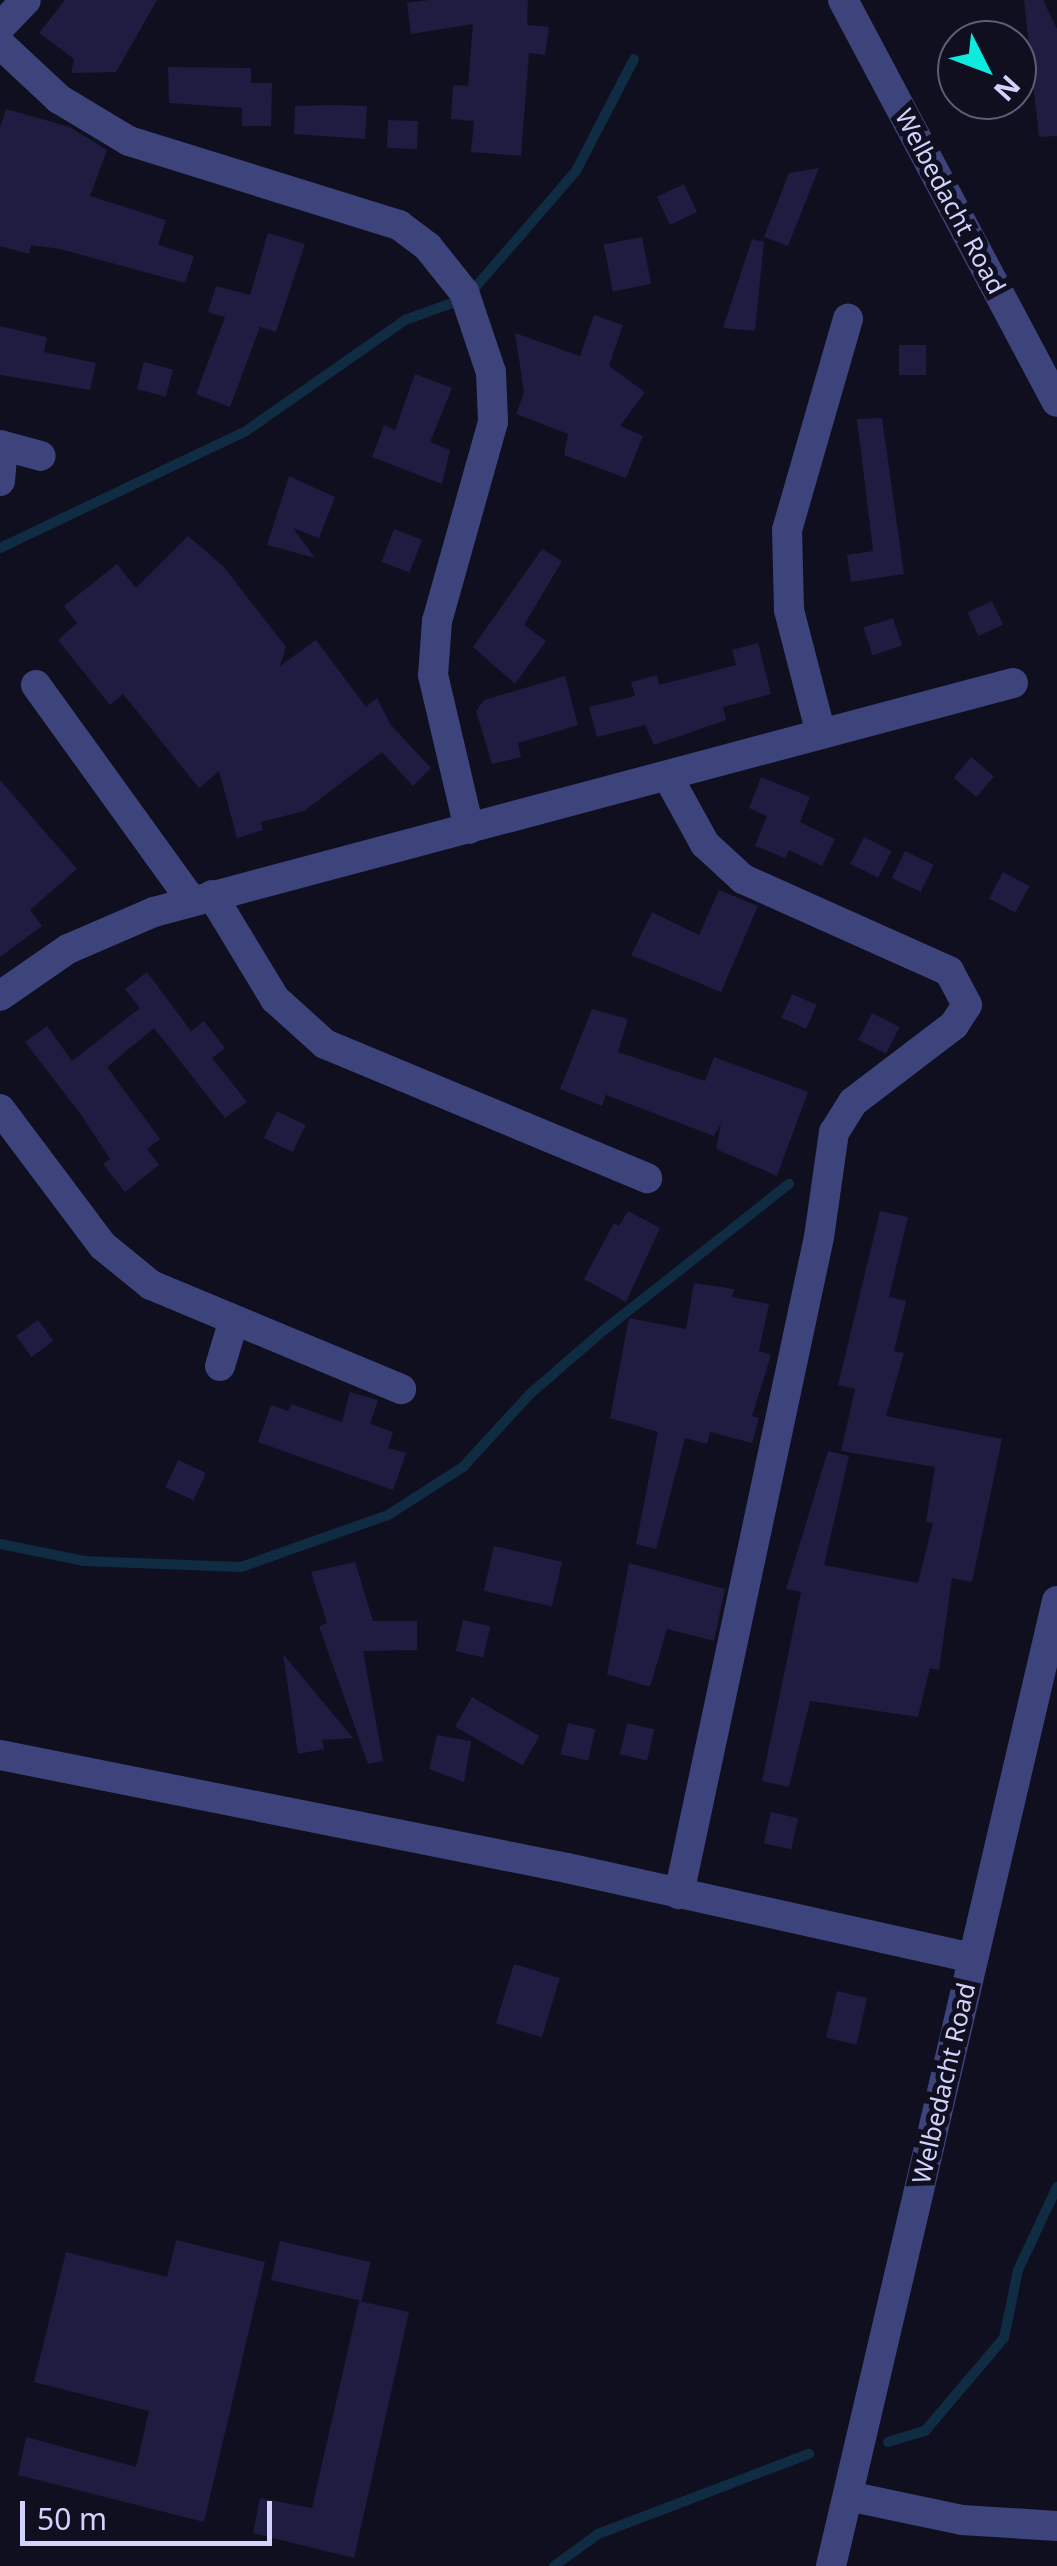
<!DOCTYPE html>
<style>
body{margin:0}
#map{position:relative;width:1057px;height:2566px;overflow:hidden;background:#0f0f20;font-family:"Noto Sans",sans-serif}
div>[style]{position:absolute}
.stream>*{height:10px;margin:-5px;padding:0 5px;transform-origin:5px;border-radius:5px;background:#102c42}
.building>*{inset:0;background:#1e1c40;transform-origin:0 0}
.minor>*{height:30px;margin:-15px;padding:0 15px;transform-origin:15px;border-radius:15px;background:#3d447c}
span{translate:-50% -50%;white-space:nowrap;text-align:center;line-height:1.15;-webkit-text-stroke:10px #0f0f20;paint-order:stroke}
.street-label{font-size:25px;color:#d1d3fc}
.north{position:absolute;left:937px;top:20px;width:100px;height:100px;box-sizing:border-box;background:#0f0f20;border:2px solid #5d5d78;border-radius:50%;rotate:132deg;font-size:28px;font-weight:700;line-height:40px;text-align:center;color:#d1d3fc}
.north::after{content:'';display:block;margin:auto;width:35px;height:45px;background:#0feade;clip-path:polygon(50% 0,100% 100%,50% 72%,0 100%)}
.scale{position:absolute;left:20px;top:2501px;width:252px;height:45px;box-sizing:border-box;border:5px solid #d1d3fc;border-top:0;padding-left:12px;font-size:30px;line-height:35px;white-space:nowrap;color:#d1d3fc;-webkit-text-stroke:8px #0f0f20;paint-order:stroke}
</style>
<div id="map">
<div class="stream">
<i style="left:0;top:548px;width:272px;rotate:-25.4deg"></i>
<i style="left:246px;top:431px;width:194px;rotate:-34.9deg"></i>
<i style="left:405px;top:320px;width:65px;rotate:-19.8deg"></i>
<i style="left:466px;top:298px;width:168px;rotate:-49.1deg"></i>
<i style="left:576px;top:171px;width:126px;rotate:-62.6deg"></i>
<i style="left:0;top:1544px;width:86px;rotate:11.4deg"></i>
<i style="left:84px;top:1561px;width:157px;rotate:2.2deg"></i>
<i style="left:241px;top:1567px;width:156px;rotate:-19.5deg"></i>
<i style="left:388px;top:1515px;width:89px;rotate:-32.6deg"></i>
<i style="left:463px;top:1467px;width:99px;rotate:-47.5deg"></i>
<i style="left:530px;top:1394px;width:98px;rotate:-40.9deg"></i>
<i style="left:604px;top:1330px;width:236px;rotate:-38.3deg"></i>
<i style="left:888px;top:2442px;width:39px;rotate:-17deg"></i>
<i style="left:925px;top:2431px;width:122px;rotate:-49.7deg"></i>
<i style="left:1004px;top:2338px;width:69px;rotate:-78.4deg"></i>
<i style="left:1018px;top:2270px;width:92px;rotate:-64.8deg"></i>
<i style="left:554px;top:2566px;width:54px;rotate:-36deg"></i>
<i style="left:598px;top:2534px;width:226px;rotate:-20.8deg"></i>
</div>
<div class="building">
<i style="clip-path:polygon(65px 0,157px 0,116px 72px,71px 73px,74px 59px,39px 33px)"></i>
<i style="clip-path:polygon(429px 0,528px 0,527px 25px,549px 27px,545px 55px,529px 53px,521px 156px,471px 152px,474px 121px,451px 119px,453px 85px,468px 86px,473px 24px,411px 34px,407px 3px)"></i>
<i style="clip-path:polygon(1024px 0,1043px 0,1057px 29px,1057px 136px,1039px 137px)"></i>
<i style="clip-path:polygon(168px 67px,251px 68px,251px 83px,272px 83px,271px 126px,242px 126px,242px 108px,169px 103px)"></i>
<i style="clip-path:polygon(335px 105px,367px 106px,365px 139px,294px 134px,295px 106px)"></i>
<i style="clip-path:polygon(6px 109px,70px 127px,107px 150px,90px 196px,166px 220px,158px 245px,194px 256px,185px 283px,60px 249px,31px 245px,29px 254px,0 246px,0 128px)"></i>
<i style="left:388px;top:120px;width:30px;height:28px;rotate:2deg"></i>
<i style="clip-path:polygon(819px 168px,788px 246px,764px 237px,789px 173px)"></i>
<i style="left:684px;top:184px;width:31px;height:30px;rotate:65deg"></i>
<i style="clip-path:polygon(268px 233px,305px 244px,276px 332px,260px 327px,230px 407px,196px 394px,225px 317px,208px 312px,216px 286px,250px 295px)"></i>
<i style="left:642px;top:237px;width:48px;height:39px;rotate:79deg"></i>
<i style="clip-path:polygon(752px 239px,764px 242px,755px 331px,723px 328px)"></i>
<i style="clip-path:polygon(594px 315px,623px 325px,609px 366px,645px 392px,620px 426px,643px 436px,626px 478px,564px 455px,568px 434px,516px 414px,524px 392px,515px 333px,580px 356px)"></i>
<i style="clip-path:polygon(0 326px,47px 337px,44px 352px,96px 363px,90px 390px,0 375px)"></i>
<i style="left:899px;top:345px;width:27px;height:30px"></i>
<i style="left:144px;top:362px;width:30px;height:28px;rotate:15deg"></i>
<i style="clip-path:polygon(415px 374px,452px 388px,430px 442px,450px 450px,442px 484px,372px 457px,384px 425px,395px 430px)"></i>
<i style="clip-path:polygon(882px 418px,904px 574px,851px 582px,847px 555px,873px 551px,857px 419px)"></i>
<i style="clip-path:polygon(289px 476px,335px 497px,319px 538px,293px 528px,315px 558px,267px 545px)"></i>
<i style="left:394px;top:529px;width:30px;height:35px;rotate:21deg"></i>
<i style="clip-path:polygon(188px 536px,223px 566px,286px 647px,280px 666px,316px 640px,366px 707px,377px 698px,390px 724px,431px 768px,413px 786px,382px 752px,304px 811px,261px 822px,263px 830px,237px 838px,219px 771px,199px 788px,123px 694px,110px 705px,58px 640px,77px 623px,64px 606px,117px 564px,136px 588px)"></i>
<i style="clip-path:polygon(542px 549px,562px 561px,524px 625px,546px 641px,515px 684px,473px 647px)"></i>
<i style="left:992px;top:601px;width:26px;height:27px;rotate:65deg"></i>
<i style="left:893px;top:618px;width:29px;height:31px;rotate:72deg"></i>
<i style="clip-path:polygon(758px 643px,771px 694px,723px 707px,726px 720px,654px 745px,645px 725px,597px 737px,589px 707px,635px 696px,631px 682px,657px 675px,659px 685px,736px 665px,732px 650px)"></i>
<i style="clip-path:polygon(565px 676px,578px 725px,518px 743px,521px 757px,492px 764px,476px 711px,484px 700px)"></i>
<i style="left:971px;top:757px;width:30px;height:27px;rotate:40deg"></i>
<i style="clip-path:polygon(761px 777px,810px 797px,800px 822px,835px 839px,822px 866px,789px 850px,785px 858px,755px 846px,767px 816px,749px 808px)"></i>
<i style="clip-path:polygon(0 780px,77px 869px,30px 910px,42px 926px,0 957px)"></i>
<i style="left:864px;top:837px;width:31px;height:30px;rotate:27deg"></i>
<i style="left:905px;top:851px;width:32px;height:30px;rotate:26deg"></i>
<i style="left:1003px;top:872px;width:30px;height:30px;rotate:28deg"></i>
<i style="clip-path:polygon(719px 890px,758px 906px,721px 992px,631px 955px,652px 912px,699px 935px)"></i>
<i style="clip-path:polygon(147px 972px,191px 1031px,204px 1021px,225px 1048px,212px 1058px,247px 1102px,225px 1118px,154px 1028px,107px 1067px,160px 1139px,147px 1149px,159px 1165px,125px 1192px,103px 1164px,110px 1159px,82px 1116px,25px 1042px,47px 1026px,72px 1061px,140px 1008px,125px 989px)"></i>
<i style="left:792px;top:994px;width:27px;height:26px;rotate:24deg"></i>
<i style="clip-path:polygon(592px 1009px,628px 1019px,618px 1052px,705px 1081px,714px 1057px,808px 1092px,777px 1176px,716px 1149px,721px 1123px,714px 1136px,606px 1095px,602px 1106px,560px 1089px)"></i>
<i style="left:872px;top:1013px;width:31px;height:30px;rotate:27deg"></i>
<i style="left:277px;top:1111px;width:32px;height:30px;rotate:26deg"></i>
<i style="clip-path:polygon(628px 1211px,660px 1228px,626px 1302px,584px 1279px,614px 1223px,619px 1226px)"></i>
<i style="clip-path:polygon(880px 1211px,908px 1217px,889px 1297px,906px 1301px,894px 1351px,904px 1353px,886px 1416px,1002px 1439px,972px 1582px,952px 1578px,939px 1670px,930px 1668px,918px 1717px,810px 1701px,789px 1787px,762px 1781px,801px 1592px,786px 1589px,828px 1451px,849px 1456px,824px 1565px,918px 1583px,933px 1523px,926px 1522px,935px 1467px,841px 1451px,855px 1389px,838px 1385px)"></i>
<i style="clip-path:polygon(694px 1283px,734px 1289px,732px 1297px,769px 1304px,759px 1351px,771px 1355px,752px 1416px,759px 1418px,752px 1443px,710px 1432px,707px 1444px,685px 1438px,656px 1549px,636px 1544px,658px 1432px,610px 1418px,629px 1318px,686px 1329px)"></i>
<i style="left:38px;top:1320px;width:26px;height:27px;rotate:54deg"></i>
<i style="clip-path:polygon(350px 1392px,378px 1400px,370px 1424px,393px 1432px,388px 1448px,406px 1453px,393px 1490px,258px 1442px,271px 1405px,288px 1411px,291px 1404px,342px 1422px)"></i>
<i style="left:178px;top:1460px;width:31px;height:30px;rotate:25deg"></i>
<i style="left:494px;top:1546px;width:70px;height:46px;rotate:13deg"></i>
<i style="clip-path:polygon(355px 1562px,373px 1621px,417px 1621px,417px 1650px,363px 1651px,383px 1761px,368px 1764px,319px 1626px,327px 1623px,311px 1572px)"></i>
<i style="clip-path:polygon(629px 1563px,725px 1589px,714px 1641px,667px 1629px,650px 1687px,607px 1674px)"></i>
<i style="left:463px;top:1620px;width:28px;height:32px;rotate:13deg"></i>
<i style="clip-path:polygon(283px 1654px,353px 1738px,322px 1740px,324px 1749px,298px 1754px)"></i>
<i style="left:472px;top:1697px;width:78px;height:34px;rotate:30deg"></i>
<i style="left:568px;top:1723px;width:28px;height:32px;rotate:13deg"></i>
<i style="left:627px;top:1723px;width:28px;height:32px;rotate:13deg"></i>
<i style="clip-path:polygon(437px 1735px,471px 1741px,464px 1782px,429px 1769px)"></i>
<i style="left:771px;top:1812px;width:28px;height:32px;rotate:13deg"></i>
<i style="left:514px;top:1964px;width:48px;height:62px;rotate:17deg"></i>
<i style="left:837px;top:1991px;width:31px;height:48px;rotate:13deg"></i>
<i style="clip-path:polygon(176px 2240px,265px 2262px,204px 2522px,18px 2475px,26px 2437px,136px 2467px,149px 2411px,34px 2382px,66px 2252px,167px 2277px)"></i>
<i style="left:280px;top:2241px;width:93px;height:40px;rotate:13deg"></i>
<i style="clip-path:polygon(359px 2301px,409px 2312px,354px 2558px,253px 2533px,260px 2498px,312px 2508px)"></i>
</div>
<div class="minor">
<i style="left:843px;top:0;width:455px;rotate:62deg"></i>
<i style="left:0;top:27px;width:37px;rotate:-46deg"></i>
<i style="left:0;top:44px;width:81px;rotate:43deg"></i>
<i style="left:59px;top:99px;width:82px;rotate:31deg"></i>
<i style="left:129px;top:141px;width:283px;rotate:17.3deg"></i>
<i style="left:399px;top:225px;width:36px;rotate:37deg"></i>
<i style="left:428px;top:247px;width:58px;rotate:51.3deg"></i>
<i style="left:464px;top:292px;width:84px;rotate:71.4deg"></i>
<i style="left:491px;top:372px;width:50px;rotate:87.7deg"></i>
<i style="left:493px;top:422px;width:207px;rotate:105.7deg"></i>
<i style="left:437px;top:621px;width:54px;rotate:94.2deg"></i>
<i style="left:433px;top:675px;width:158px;rotate:76.8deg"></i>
<i style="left:0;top:445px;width:42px;rotate:15deg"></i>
<i style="left:0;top:481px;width:35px;rotate:-85deg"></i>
<i style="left:36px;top:685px;width:266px;rotate:54.2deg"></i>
<i style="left:821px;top:734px;width:128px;rotate:-104.5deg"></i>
<i style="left:789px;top:610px;width:80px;rotate:-91.4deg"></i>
<i style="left:787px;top:530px;width:220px;rotate:-73.9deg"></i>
<i style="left:668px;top:777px;width:77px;rotate:61.1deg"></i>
<i style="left:705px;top:844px;width:52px;rotate:42.6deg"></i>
<i style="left:743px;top:879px;width:226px;rotate:24.1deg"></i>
<i style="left:949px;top:971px;width:38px;rotate:62deg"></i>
<i style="left:967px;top:1005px;width:24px;rotate:123deg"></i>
<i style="left:954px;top:1025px;width:127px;rotate:142.7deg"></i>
<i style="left:853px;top:1102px;width:36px;rotate:122deg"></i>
<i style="left:834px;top:1132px;width:106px;rotate:98.1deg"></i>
<i style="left:819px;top:1237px;width:672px;rotate:102.03deg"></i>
<i style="left:212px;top:895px;width:122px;rotate:58.8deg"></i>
<i style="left:275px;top:999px;width:67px;rotate:42deg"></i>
<i style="left:325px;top:1044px;width:349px;rotate:22.6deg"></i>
<i style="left:0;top:996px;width:83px;rotate:-34.7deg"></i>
<i style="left:68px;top:949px;width:94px;rotate:-23.3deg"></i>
<i style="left:154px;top:912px;width:889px;rotate:-14.93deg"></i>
<i style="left:0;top:1109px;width:171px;rotate:53.1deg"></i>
<i style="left:103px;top:1246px;width:62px;rotate:39.1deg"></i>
<i style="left:151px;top:1285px;width:271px;rotate:22.6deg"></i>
<i style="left:220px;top:1366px;width:45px;rotate:-73.2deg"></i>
<i style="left:0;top:1755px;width:578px;rotate:11.27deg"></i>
<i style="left:567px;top:1868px;width:416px;rotate:12.5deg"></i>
<i style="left:848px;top:2496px;width:116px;rotate:11.9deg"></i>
<i style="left:962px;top:2520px;width:95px;rotate:3.6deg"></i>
<i style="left:831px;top:2566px;width:991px;rotate:-76.82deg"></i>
</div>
<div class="street-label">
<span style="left:951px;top:201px;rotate:62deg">Welbedacht Road</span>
<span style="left:943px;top:2083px;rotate:-77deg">Welbedacht Road</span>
</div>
<div class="north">N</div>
<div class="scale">50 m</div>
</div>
